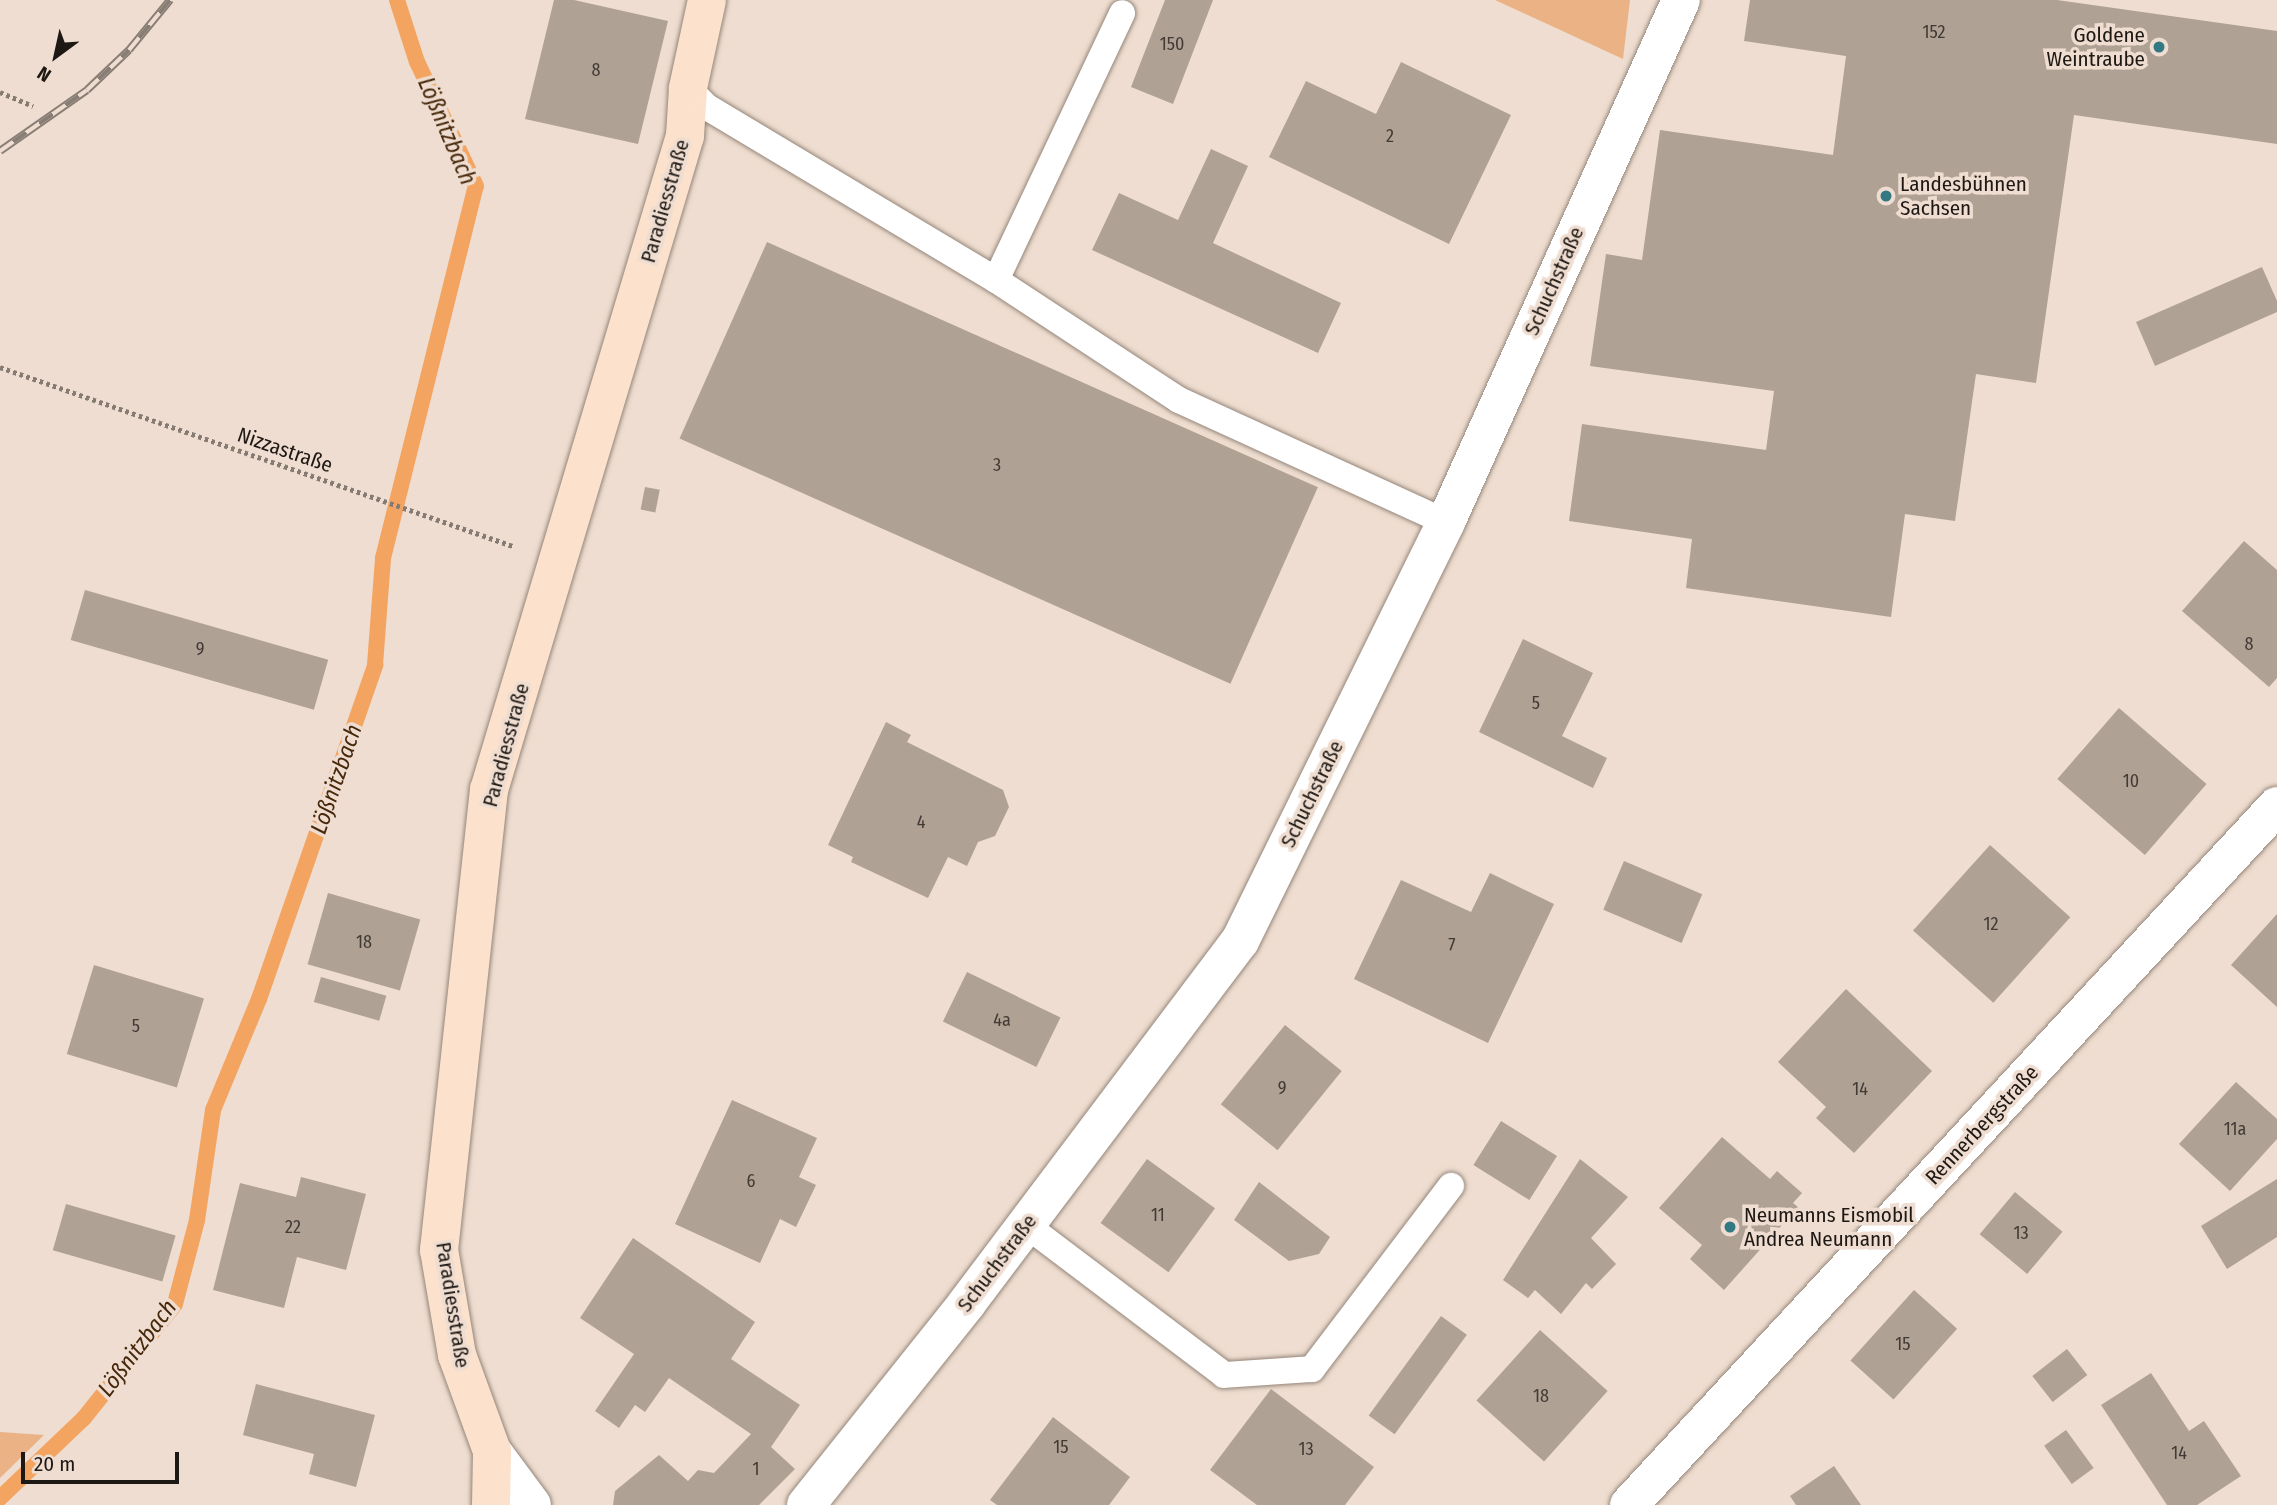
<!DOCTYPE html>
<meta charset="utf-8">
<style>
body{margin:0}
#map{position:relative;width:2277px;height:1505px;overflow:hidden;background:#eeddd0;font-family:"Fira Sans Condensed",sans-serif}
div>[style]{position:absolute}
.green>*{inset:0;background:#eab285}
.stream>*{height:16px;margin:-8px;padding:0 8px;transform-origin:8px;border-radius:8px;background:#f3a461}
.building>*{inset:0;background:#b0a195;transform-origin:0 0}
.path>*{height:4.5px;margin-top:-2.25px;transform-origin:0;background:repeating-linear-gradient(90deg,#867b72 0 3.5px,transparent 0 7px)}
.roads{filter:drop-shadow(0 0 2px #95867a) drop-shadow(0 0 2px #95867a)}
.lane>*{height:26px;margin:-13px;padding:0 13px;transform-origin:13px;border-radius:13px;background:#fff}
.street>*{height:38px;margin:-19px;padding:0 19px;transform-origin:19px;border-radius:19px;background:#fff}
.secondary>*{height:38px;margin:-19px;padding:0 19px;transform-origin:19px;border-radius:19px;background:#fce2cc}
.rail>*{height:8px;margin-top:-4px;transform-origin:0;background:repeating-linear-gradient(90deg,#eeddd0 0 16px,#897e75 0 32px);box-sizing:border-box;border-block:2px solid #897e75}
.dots>*{width:19px;height:19px;translate:-50% -50%;box-sizing:border-box;border:4px solid #eeddd0;border-radius:50%}
span{translate:-50% -50%;white-space:nowrap;text-align:center;line-height:1.15;-webkit-text-stroke:7px #eeddd0;paint-order:stroke}
.number-label{font-size:18px;color:#423a34}
.number-label span{-webkit-text-stroke-width:0}
.poi-label{font-size:21px;color:#1e1814}
.right{translate:-100% -50%;text-align:right}
.left{translate:0 -50%;text-align:left}
.street-label{font-size:21px;color:#1e1814}
.water-label{font-size:23px;color:#47280b;font-style:italic}
.north{position:absolute;left:21px;top:21px;width:70px;height:70px;-webkit-text-stroke:5px #eeddd0;paint-order:stroke;rotate:213deg;font-size:19px;font-weight:700;line-height:28px;text-align:center;color:#1e1814}
.north::after{content:'';display:block;margin:auto;width:24px;height:32px;background:#1e1814;clip-path:polygon(50% 0,100% 100%,50% 72%,0 100%)}
.scale{position:absolute;left:21px;top:1452px;width:158px;height:32px;box-sizing:border-box;border:4px solid #1e1814;border-top:0;padding-left:9px;font-size:21px;line-height:24px;white-space:nowrap;color:#1e1814;-webkit-text-stroke:5px #eeddd0;paint-order:stroke}
</style>
<div id="map">
<div class="green">
<i style="clip-path:polygon(1495px 0,1630px 0,1623px 59px)"></i>
<i style="clip-path:polygon(0 1432px,44px 1435px,0 1478px)"></i>
</div>
<div class="stream">
<i style="left:0;top:1498px;width:116px;rotate:-43.6deg"></i>
<i style="left:84px;top:1418px;width:146px;rotate:-51.4deg"></i>
<i style="left:175px;top:1304px;width:87px;rotate:-75.3deg"></i>
<i style="left:197px;top:1220px;width:111px;rotate:-81.7deg"></i>
<i style="left:213px;top:1110px;width:120px;rotate:-67.5deg"></i>
<i style="left:259px;top:999px;width:354px;rotate:-70.8deg"></i>
<i style="left:375px;top:665px;width:107px;rotate:-85.7deg"></i>
<i style="left:383px;top:558px;width:383px;rotate:-76deg"></i>
<i style="left:476px;top:186px;width:137px;rotate:-115.4deg"></i>
<i style="left:417px;top:62px;width:65px;rotate:-107.9deg"></i>
</div>
<div class="building">
<i style="clip-path:polygon(554px 0,574px 0,668px 21px,638px 144px,525px 119px)"></i>
<i style="clip-path:polygon(1165px 0,1213px 0,1173px 104px,1131px 87px)"></i>
<i style="clip-path:polygon(1750px 0,2057px 0,2277px 31px,2277px 144px,2074px 115px,2036px 383px,1976px 374px,1955px 521px,1905px 514px,1891px 617px,1686px 588px,1692px 539px,1569px 521px,1582px 424px,1766px 450px,1774px 391px,1590px 366px,1606px 254px,1642px 260px,1660px 130px,1833px 155px,1846px 56px,1744px 41px)"></i>
<i style="clip-path:polygon(1401px 62px,1511px 115px,1449px 244px,1269px 157px,1306px 81px,1376px 114px)"></i>
<i style="clip-path:polygon(1211px 149px,1248px 166px,1213px 243px,1341px 303px,1318px 353px,1092px 250px,1119px 193px,1178px 220px)"></i>
<i style="left:767px;top:242px;width:603px;height:215px;rotate:24deg"></i>
<i style="clip-path:polygon(2262px 267px,2277px 301px,2277px 312px,2155px 366px,2136px 322px)"></i>
<i style="left:645px;top:487px;width:15px;height:23px;rotate:11deg"></i>
<i style="clip-path:polygon(2244px 541px,2277px 570px,2277px 678px,2269px 687px,2182px 611px)"></i>
<i style="left:85px;top:590px;width:253px;height:52px;rotate:16deg"></i>
<i style="clip-path:polygon(1523px 639px,1593px 673px,1562px 736px,1607px 758px,1593px 788px,1479px 732px)"></i>
<i style="left:2119px;top:708px;width:116px;height:94px;rotate:41deg"></i>
<i style="clip-path:polygon(886px 722px,911px 735px,907px 742px,1003px 790px,1009px 807px,995px 836px,978px 842px,967px 866px,948px 857px,928px 898px,851px 862px,853px 857px,828px 845px)"></i>
<i style="left:1990px;top:845px;width:108px;height:115px;rotate:42deg"></i>
<i style="left:1624px;top:861px;width:85px;height:53px;rotate:23deg"></i>
<i style="clip-path:polygon(1490px 873px,1554px 904px,1488px 1043px,1354px 979px,1401px 880px,1471px 912px)"></i>
<i style="left:328px;top:893px;width:96px;height:74px;rotate:16deg"></i>
<i style="clip-path:polygon(2277px 914px,2277px 1007px,2231px 965px)"></i>
<i style="left:94px;top:965px;width:115px;height:93px;rotate:17deg"></i>
<i style="left:967px;top:972px;width:104px;height:55px;rotate:26deg"></i>
<i style="left:321px;top:977px;width:68px;height:26px;rotate:16deg"></i>
<i style="clip-path:polygon(1846px 989px,1932px 1071px,1854px 1153px,1816px 1118px,1826px 1107px,1778px 1062px)"></i>
<i style="left:1285px;top:1025px;width:73px;height:102px;rotate:39deg"></i>
<i style="clip-path:polygon(2236px 1082px,2277px 1119px,2277px 1139px,2230px 1191px,2179px 1144px)"></i>
<i style="clip-path:polygon(732px 1100px,817px 1138px,799px 1177px,816px 1185px,796px 1227px,780px 1219px,760px 1263px,675px 1224px)"></i>
<i style="left:1501px;top:1121px;width:66px;height:52px;rotate:32deg"></i>
<i style="clip-path:polygon(1722px 1137px,1770px 1179px,1777px 1171px,1802px 1193px,1793px 1203px,1798px 1207px,1724px 1290px,1690px 1259px,1702px 1245px,1659px 1208px)"></i>
<i style="left:1147px;top:1159px;width:84px;height:79px;rotate:36deg"></i>
<i style="clip-path:polygon(1580px 1159px,1628px 1197px,1591px 1238px,1616px 1264px,1592px 1289px,1586px 1283px,1561px 1314px,1535px 1290px,1528px 1298px,1503px 1280px)"></i>
<i style="clip-path:polygon(301px 1177px,366px 1194px,346px 1270px,297px 1257px,284px 1308px,213px 1290px,240px 1183px,296px 1197px)"></i>
<i style="clip-path:polygon(2277px 1179px,2277px 1237px,2227px 1269px,2201px 1226px)"></i>
<i style="clip-path:polygon(1259px 1182px,1330px 1237px,1319px 1254px,1289px 1261px,1234px 1220px)"></i>
<i style="left:2015px;top:1192px;width:62px;height:55px;rotate:40deg"></i>
<i style="left:66px;top:1204px;width:114px;height:48px;rotate:16deg"></i>
<i style="clip-path:polygon(633px 1238px,755px 1322px,731px 1359px,800px 1405px,771px 1447px,795px 1469px,759px 1505px,613px 1505px,615px 1491px,659px 1455px,688px 1481px,698px 1470px,714px 1473px,751px 1434px,669px 1378px,645px 1412px,635px 1405px,619px 1428px,595px 1411px,634px 1354px,580px 1318px)"></i>
<i style="left:1914px;top:1290px;width:58px;height:95px;rotate:42deg"></i>
<i style="left:1441px;top:1316px;width:32px;height:123px;rotate:36deg"></i>
<i style="left:1540px;top:1330px;width:91px;height:95px;rotate:42deg"></i>
<i style="left:2067px;top:1349px;width:33px;height:44px;rotate:52deg"></i>
<i style="clip-path:polygon(2151px 1373px,2189px 1431px,2204px 1421px,2241px 1476px,2197px 1505px,2167px 1505px,2101px 1405px)"></i>
<i style="clip-path:polygon(256px 1384px,375px 1415px,356px 1487px,309px 1474px,314px 1454px,243px 1435px)"></i>
<i style="clip-path:polygon(1271px 1389px,1374px 1467px,1345px 1505px,1257px 1505px,1210px 1470px)"></i>
<i style="clip-path:polygon(1053px 1417px,1130px 1477px,1109px 1505px,997px 1505px,990px 1500px)"></i>
<i style="left:2066px;top:1430px;width:47px;height:27px;rotate:54deg"></i>
<i style="clip-path:polygon(1834px 1466px,1861px 1505px,1796px 1505px,1790px 1496px)"></i>
</div>
<div class="path">
<i style="left:0;top:92px;width:36px;rotate:23deg"></i>
<i style="left:0;top:367px;width:543px;rotate:19.24deg"></i>
</div>
<div class="roads">
<div class="lane">
<i style="left:688px;top:88px;width:27px;rotate:45deg"></i>
<i style="left:707px;top:107px;width:337px;rotate:30.9deg"></i>
<i style="left:996px;top:280px;width:219px;rotate:33.3deg"></i>
<i style="left:1179px;top:400px;width:294px;rotate:24.6deg"></i>
<i style="left:996px;top:280px;width:295px;rotate:-64.7deg"></i>
<i style="left:1026px;top:1225px;width:248px;rotate:37.1deg"></i>
<i style="left:1224px;top:1375px;width:88px;rotate:-3.9deg"></i>
<i style="left:1312px;top:1369px;width:230px;rotate:-52.8deg"></i>
</div>
<div class="street">
<i style="left:492px;top:1451px;width:67px;rotate:53.5deg"></i>
<i style="left:806px;top:1505px;width:258px;rotate:-51.4deg"></i>
<i style="left:967px;top:1303px;width:453px;rotate:-53deg"></i>
<i style="left:1240px;top:941px;width:467px;rotate:-63.8deg"></i>
<i style="left:1446px;top:522px;width:572px;rotate:-65.76deg"></i>
<i style="left:1629px;top:1505px;width:953px;rotate:-47.17deg"></i>
</div>
<div class="secondary">
<i style="left:491px;top:1505px;width:54px;rotate:-88.9deg"></i>
<i style="left:492px;top:1451px;width:102px;rotate:-110deg"></i>
<i style="left:457px;top:1355px;width:107px;rotate:-99.7deg"></i>
<i style="left:439px;top:1250px;width:463px;rotate:-83.8deg"></i>
<i style="left:489px;top:790px;width:683px;rotate:-73.32deg"></i>
<i style="left:685px;top:136px;width:48px;rotate:-86.4deg"></i>
<i style="left:688px;top:88px;width:90px;rotate:-77.8deg"></i>
</div>
</div>
<div class="rail">
<i style="left:0;top:151px;width:106px;rotate:-35deg"></i>
<i style="left:87px;top:90px;width:58px;rotate:-43.6deg"></i>
<i style="left:129px;top:50px;width:65px;rotate:-50.6deg"></i>
</div>
<div class="dots">
<i style="left:2159px;top:47px;background:#327984"></i>
<i style="left:1886px;top:196px;background:#327984"></i>
<i style="left:1730px;top:1227px;background:#327984"></i>
</div>
<div class="number-label">
<span style="left:1934px;top:32px">152</span>
<span style="left:1172px;top:44px">150</span>
<span style="left:596px;top:70px">8</span>
<span style="left:1390px;top:136px">2</span>
<span style="left:997px;top:465px">3</span>
<span style="left:2249px;top:644px">8</span>
<span style="left:200px;top:649px">9</span>
<span style="left:1536px;top:703px">5</span>
<span style="left:2131px;top:781px">10</span>
<span style="left:921px;top:822px">4</span>
<span style="left:1991px;top:924px">12</span>
<span style="left:364px;top:942px">18</span>
<span style="left:1452px;top:945px">7</span>
<span style="left:1002px;top:1020px">4a</span>
<span style="left:136px;top:1026px">5</span>
<span style="left:1282px;top:1088px">9</span>
<span style="left:1860px;top:1089px">14</span>
<span style="left:2235px;top:1129px">11a</span>
<span style="left:751px;top:1181px">6</span>
<span style="left:1158px;top:1215px">11</span>
<span style="left:293px;top:1227px">22</span>
<span style="left:2021px;top:1233px">13</span>
<span style="left:1903px;top:1344px">15</span>
<span style="left:1541px;top:1396px">18</span>
<span style="left:1061px;top:1447px">15</span>
<span style="left:1306px;top:1449px">13</span>
<span style="left:2179px;top:1453px">14</span>
<span style="left:756px;top:1469px">1</span>
</div>
<div class="poi-label">
<span class="right" style="left:2145px;top:47px">Goldene<br>Weintraube</span>
<span class="left" style="left:1900px;top:196px">Landesbühnen<br>Sachsen</span>
<span class="left" style="left:1744px;top:1227px">Neumanns Eismobil<br>Andrea Neumann</span>
</div>
<div class="street-label">
<span style="left:665px;top:201px;rotate:-74deg">Paradiesstraße</span>
<span style="left:1554px;top:281px;rotate:-66deg">Schuchstraße</span>
<span style="left:285px;top:450px;rotate:19deg">Nizzastraße</span>
<span style="left:506px;top:745px;rotate:-75deg">Paradiesstraße</span>
<span style="left:1312px;top:794px;rotate:-64deg">Schuchstraße</span>
<span style="left:1982px;top:1125px;rotate:-47deg">Rennerbergstraße</span>
<span style="left:997px;top:1263px;rotate:-53deg">Schuchstraße</span>
<span style="left:453px;top:1305px;rotate:81deg">Paradiesstraße</span>
</div>
<div class="water-label">
<span style="left:447px;top:131px;rotate:67deg">Lößnitzbach</span>
<span style="left:336px;top:779px;rotate:-71deg">Lößnitzbach</span>
<span style="left:137px;top:1348px;rotate:-53deg">Lößnitzbach</span>
</div>
<div class="north">N</div>
<div class="scale">20 m</div>
</div>
